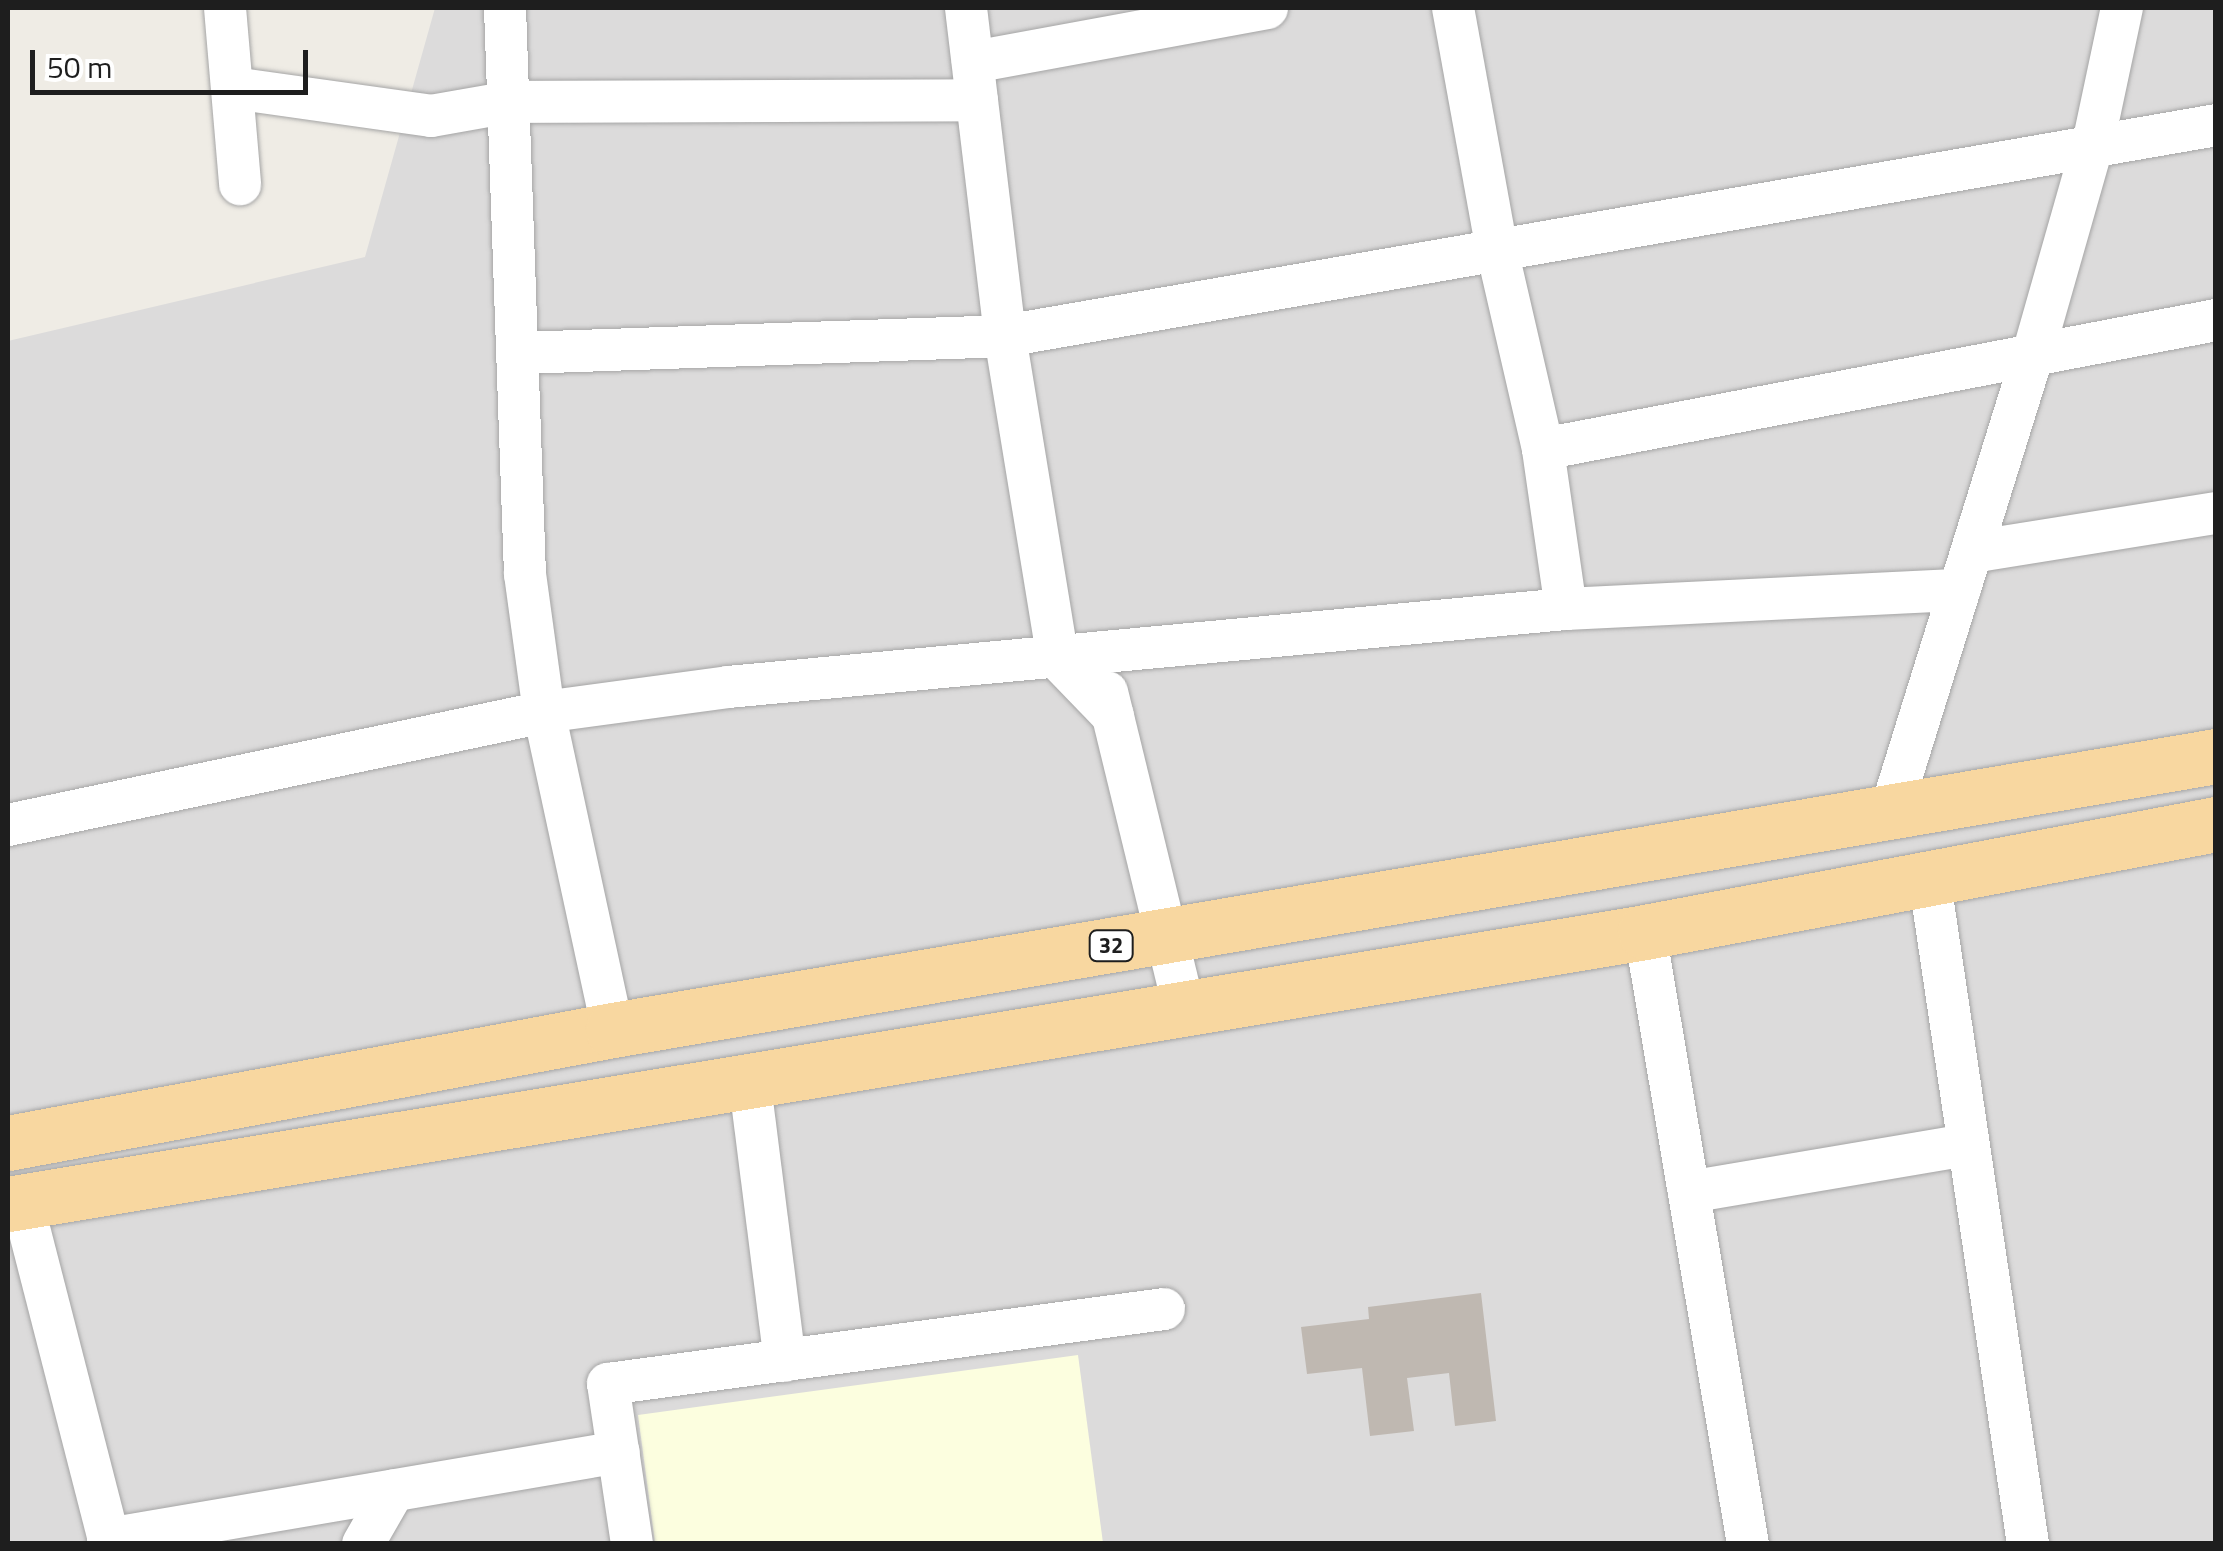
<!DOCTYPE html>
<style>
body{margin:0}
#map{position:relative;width:2223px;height:1551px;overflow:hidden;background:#efece5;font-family:"Titillium Web",sans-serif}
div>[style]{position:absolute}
.residential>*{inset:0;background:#dcdbdb}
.education>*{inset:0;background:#fcfedf}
.building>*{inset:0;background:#bfb8b1}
.roads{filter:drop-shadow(0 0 2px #a5a5a5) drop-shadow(0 0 2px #a5a5a5)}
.minor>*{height:42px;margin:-21px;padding:0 21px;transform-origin:21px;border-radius:21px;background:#fff}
.primary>*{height:55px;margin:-27.5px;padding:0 27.5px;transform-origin:27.5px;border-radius:27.5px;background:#f8d7a0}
span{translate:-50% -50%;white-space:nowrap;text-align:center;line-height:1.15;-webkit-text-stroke:10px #fff;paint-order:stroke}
.shield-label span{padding:2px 8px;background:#fff;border:2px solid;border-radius:8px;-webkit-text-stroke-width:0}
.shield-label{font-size:22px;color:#1e1e1e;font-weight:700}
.frame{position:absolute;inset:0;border:10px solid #1e1e1e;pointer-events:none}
.scale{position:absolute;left:30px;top:50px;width:278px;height:45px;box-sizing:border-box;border:5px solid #1e1e1e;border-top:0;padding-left:12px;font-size:30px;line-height:35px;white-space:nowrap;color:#1e1e1e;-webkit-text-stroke:8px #fff;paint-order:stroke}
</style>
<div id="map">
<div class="residential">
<i style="clip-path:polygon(435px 8px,2215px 8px,2215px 1543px,8px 1543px,8px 341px,365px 257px)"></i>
</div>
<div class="education">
<i style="clip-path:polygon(1078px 1355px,1103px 1543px,655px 1543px,638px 1415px)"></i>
</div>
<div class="building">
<i style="clip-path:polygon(1481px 1293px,1496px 1421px,1455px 1426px,1449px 1373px,1407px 1378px,1414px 1431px,1370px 1436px,1362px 1368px,1307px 1374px,1301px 1327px,1369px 1319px,1368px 1307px)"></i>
</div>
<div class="roads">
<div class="minor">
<i style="left:225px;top:8px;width:177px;rotate:85.1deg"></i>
<i style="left:505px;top:8px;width:566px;rotate:87.98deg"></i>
<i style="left:525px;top:574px;width:139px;rotate:82.2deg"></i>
<i style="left:544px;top:712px;width:325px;rotate:77.8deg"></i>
<i style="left:966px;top:8px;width:330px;rotate:83.2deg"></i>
<i style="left:1005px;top:336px;width:327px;rotate:80.7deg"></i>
<i style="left:1058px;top:659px;width:79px;rotate:46deg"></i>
<i style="left:973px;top:62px;width:299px;rotate:-10.4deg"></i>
<i style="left:233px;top:88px;width:200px;rotate:8deg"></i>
<i style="left:431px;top:116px;width:80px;rotate:-10deg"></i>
<i style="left:510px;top:102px;width:467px;rotate:-0.2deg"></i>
<i style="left:521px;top:353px;width:484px;rotate:-2deg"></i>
<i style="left:1005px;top:336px;width:1229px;rotate:-9.88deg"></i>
<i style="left:1543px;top:449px;width:685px;rotate:-10.85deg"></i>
<i style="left:1972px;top:552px;width:247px;rotate:-9.1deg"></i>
<i style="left:1566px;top:609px;width:394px;rotate:-2.8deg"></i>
<i style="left:1107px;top:692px;width:324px;rotate:76.3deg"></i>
<i style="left:1890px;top:813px;width:481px;rotate:-72.7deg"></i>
<i style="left:2033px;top:354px;width:218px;rotate:-74.1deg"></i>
<i style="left:2093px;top:144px;width:139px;rotate:-78deg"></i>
<i style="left:8px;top:825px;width:548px;rotate:-11.9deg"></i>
<i style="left:544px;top:712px;width:186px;rotate:-7.7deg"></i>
<i style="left:728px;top:687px;width:842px;rotate:-5.32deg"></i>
<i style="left:1566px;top:609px;width:162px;rotate:-98.2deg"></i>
<i style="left:1543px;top:449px;width:204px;rotate:-103deg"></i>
<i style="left:1497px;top:250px;width:246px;rotate:-100.3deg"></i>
<i style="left:1929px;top:876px;width:675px;rotate:81.57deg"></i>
<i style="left:1645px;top:932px;width:621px;rotate:80.45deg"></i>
<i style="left:749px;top:1077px;width:286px;rotate:82.8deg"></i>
<i style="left:1689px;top:1192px;width:283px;rotate:-9.6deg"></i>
<i style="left:22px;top:1201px;width:354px;rotate:75.6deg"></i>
<i style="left:108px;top:1539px;width:518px;rotate:-9.66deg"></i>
<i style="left:363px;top:1544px;width:62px;rotate:-60.1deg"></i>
<i style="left:632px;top:1544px;width:162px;rotate:-98.5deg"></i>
<i style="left:608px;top:1384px;width:561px;rotate:-7.68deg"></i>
</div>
<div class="primary">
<i style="left:8px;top:1143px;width:615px;rotate:-10.58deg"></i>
<i style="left:613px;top:1030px;width:1626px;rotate:-9.7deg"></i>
<i style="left:8px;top:1204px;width:1659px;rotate:-9.43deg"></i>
<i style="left:1645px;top:932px;width:581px;rotate:-10.71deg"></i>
</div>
</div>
<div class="shield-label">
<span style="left:1111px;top:946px">32</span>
</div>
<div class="frame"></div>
<div class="scale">50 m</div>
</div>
